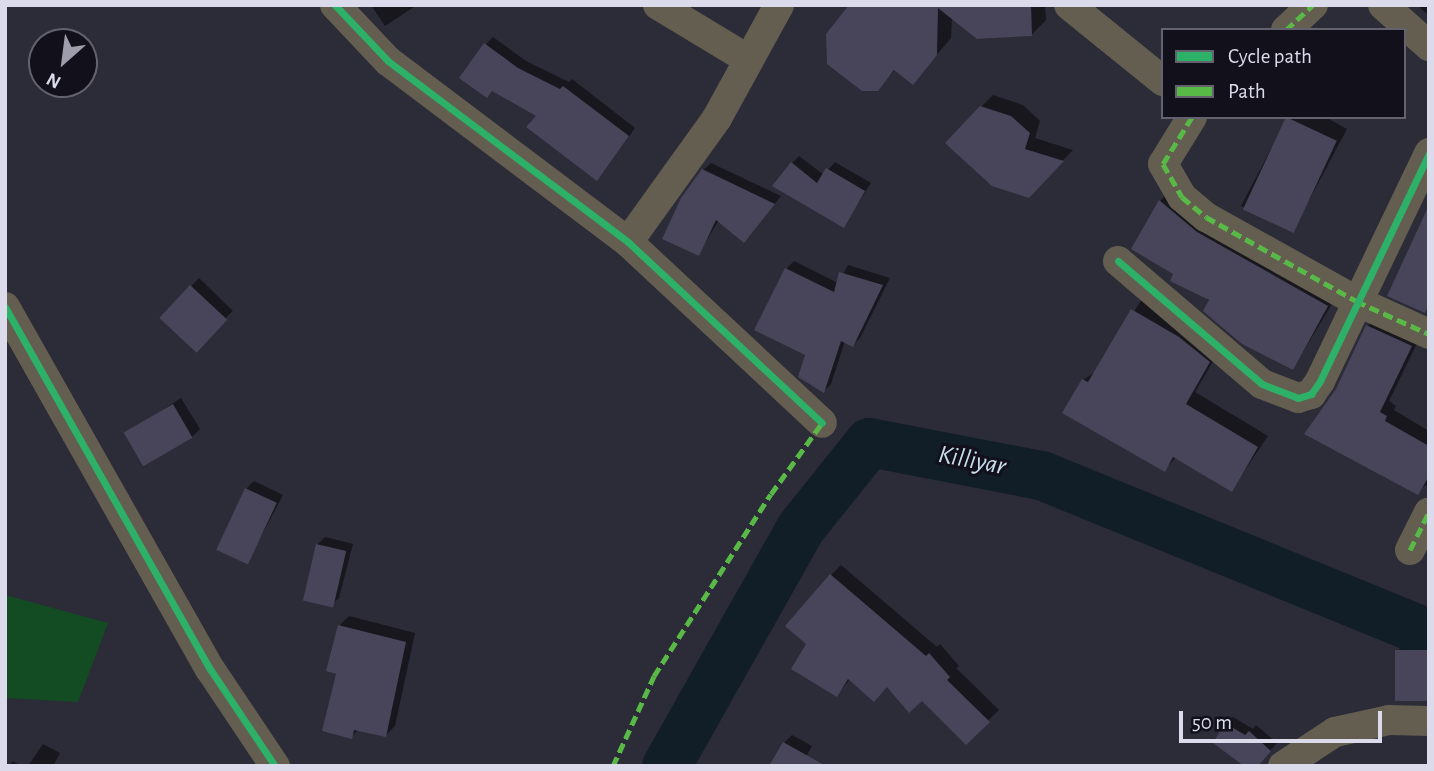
<!DOCTYPE html>
<style>
body{margin:0}
#map{position:relative;width:1434px;height:771px;overflow:hidden;background:#2c2b38;font-family:"Alegreya Sans",sans-serif}
div>[style]{position:absolute}
.green>*{inset:0;background:#134c22}
.shadow>*{inset:0;background:#0007;transform-origin:0 0}
.river>*{height:49px;margin:-24.5px;padding:0 24.5px;transform-origin:24.5px;border-radius:24.5px;background:#111e27}
.building>*{inset:0;background:#48455a;transform-origin:0 0}
.minor>*{height:30px;margin:-15px;padding:0 15px;transform-origin:15px;border-radius:15px;background:#635e50}
.quiet>*{height:5px;margin-top:-2.5px;transform-origin:0;background:repeating-linear-gradient(90deg,#58b947 0 10px,transparent 0 15px)}
.cycleway>*{height:7px;margin:-3.5px;padding:0 3.5px;transform-origin:3.5px;border-radius:3.5px;background:#2db169}
span{translate:-50% -50%;white-space:nowrap;text-align:center;line-height:1.15;-webkit-text-stroke:6px #12111b;paint-order:stroke}
.water-label{font-size:26px;color:#c8e0ee;font-style:italic}
.frame{position:absolute;inset:0;border:7px solid #dcdbeb;pointer-events:none}
.legend{position:absolute;left:1161px;top:28px;width:245px;height:91px;box-sizing:border-box;background:#12111b;border:2px solid #63626e;margin:0;padding:9px 12px;list-style:none;font-size:21px;color:#dcdbeb}
.legend li{display:flex;align-items:center;gap:14px;height:35px}
.legend b{width:35px;border:2px solid #63626e}
.north{position:absolute;left:28px;top:28px;width:70px;height:70px;box-sizing:border-box;background:#12111b;border:2px solid #63626e;border-radius:50%;rotate:208deg;font-size:19px;font-weight:700;line-height:28px;text-align:center;color:#dcdbeb}
.north::after{content:'';display:block;margin:auto;width:24px;height:32px;background:#9e9dac;clip-path:polygon(50% 0,100% 100%,50% 72%,0 100%)}
.scale{position:absolute;left:1179px;top:711px;width:203px;height:32px;box-sizing:border-box;border:4px solid #dcdbeb;border-top:0;padding-left:9px;font-size:21px;line-height:24px;white-space:nowrap;color:#dcdbeb;-webkit-text-stroke:5px #12111b;paint-order:stroke}
</style>
<div id="map">
<div class="green">
<i style="clip-path:polygon(5px 595px,108px 623px,78px 702px,5px 698px)"></i>
</div>
<div class="shadow">
<i style="clip-path:polygon(371px 5px,417px 5px,385px 26px)"></i>
<i style="clip-path:polygon(851px 5px,1045px 5px,1046px 20px,1031px 35px,980px 39px,952px 17px,951px 38px,913px 83px,896px 69px,877px 89px)"></i>
<i style="clip-path:polygon(1417px 5px,1429px 5px,1429px 16px)"></i>
<i style="clip-path:polygon(493px 37px,526px 61px,569px 82px,572px 79px,635px 128px,604px 171px,539px 115px,486px 44px)"></i>
<i style="clip-path:polygon(993px 95px,1023px 105px,1040px 121px,1035px 138px,1073px 150px,1029px 196px,981px 107px)"></i>
<i style="clip-path:polygon(1288px 117px,1325px 117px,1347px 129px,1299px 219px,1287px 230px,1241px 206px)"></i>
<i style="clip-path:polygon(799px 156px,824px 175px,835px 162px,871px 183px,843px 226px,792px 163px)"></i>
<i style="clip-path:polygon(711px 163px,781px 196px,751px 233px,719px 220px,698px 254px,703px 170px)"></i>
<i style="clip-path:polygon(1170px 191px,1337px 296px,1293px 368px,1175px 274px,1160px 201px)"></i>
<i style="clip-path:polygon(794px 261px,838px 283px,848px 265px,890px 278px,860px 338px,853px 345px,845px 341px,831px 384px,824px 391px,807px 354px,786px 269px)"></i>
<i style="left:199px;top:278px;width:47px;height:54px;rotate:44deg"></i>
<i style="clip-path:polygon(1142px 299px,1219px 351px,1195px 392px,1268px 436px,1232px 489px,1176px 457px,1165px 470px,1083px 380px,1097px 371px)"></i>
<i style="clip-path:polygon(1378px 316px,1421px 335px,1389px 401px,1396px 406px,1394px 410px,1429px 431px,1429px 488px,1425px 485px,1417px 493px,1337px 389px,1368px 326px)"></i>
<i style="clip-path:polygon(181px 398px,200px 429px,192px 437px,127px 433px)"></i>
<i style="clip-path:polygon(254px 481px,283px 495px,247px 563px,246px 489px)"></i>
<i style="clip-path:polygon(325px 537px,353px 544px,339px 598px,331px 605px,317px 545px)"></i>
<i style="clip-path:polygon(841px 565px,937px 647px,940px 644px,959px 666px,956px 668px,999px 710px,966px 742px,922px 699px,887px 685px,850px 679px,837px 695px,809px 644px,831px 575px)"></i>
<i style="clip-path:polygon(349px 616px,415px 633px,395px 726px,386px 735px,359px 729px,351px 737px,338px 672px,339px 626px)"></i>
<i style="clip-path:polygon(1429px 644px,1429px 699px,1396px 652px,1404px 645px)"></i>
<i style="clip-path:polygon(1233px 717px,1253px 729px,1256px 725px,1277px 743px,1256px 766px,1226px 724px)"></i>
<i style="clip-path:polygon(792px 735px,812px 746px,801px 766px,784px 743px)"></i>
<i style="clip-path:polygon(43px 744px,60px 753px,53px 766px,28px 766px)"></i>
<i style="clip-path:polygon(13px 761px,21px 766px,8px 766px)"></i>
</div>
<div class="river">
<i style="left:666px;top:766px;width:273px;rotate:-60.6deg"></i>
<i style="left:800px;top:528px;width:110px;rotate:-51.3deg"></i>
<i style="left:869px;top:442px;width:175px;rotate:10.9deg"></i>
<i style="left:1041px;top:475px;width:419px;rotate:22.2deg"></i>
</div>
<div class="building">
<i style="clip-path:polygon(849px 5px,1031px 5px,1032px 36px,977px 39px,938px 8px,937px 55px,913px 85px,894px 70px,878px 91px,862px 91px,827px 64px,826px 34px)"></i>
<i style="clip-path:polygon(484px 43px,518px 68px,560px 89px,563px 86px,629px 136px,597px 181px,526px 127px,536px 116px,492px 91px,487px 98px,459px 78px)"></i>
<i style="clip-path:polygon(980px 106px,1011px 116px,1030px 133px,1025px 149px,1064px 161px,1029px 198px,992px 186px,945px 143px)"></i>
<i style="left:1286px;top:117px;width:56px;height:102px;rotate:25deg"></i>
<i style="clip-path:polygon(791px 162px,817px 183px,826px 168px,865px 191px,844px 228px,772px 186px)"></i>
<i style="clip-path:polygon(702px 169px,775px 204px,744px 243px,716px 220px,699px 256px,662px 239px,681px 198px)"></i>
<i style="clip-path:polygon(1159px 200px,1197px 232px,1328px 306px,1293px 370px,1242px 344px,1203px 311px,1209px 300px,1170px 281px,1173px 274px,1131px 249px)"></i>
<i style="clip-path:polygon(1429px 205px,1429px 305px,1425px 313px,1387px 296px)"></i>
<i style="clip-path:polygon(785px 268px,834px 292px,839px 272px,883px 285px,853px 347px,841px 341px,824px 393px,798px 377px,805px 355px,754px 330px)"></i>
<i style="left:190px;top:285px;width:51px;height:45px;rotate:43deg"></i>
<i style="clip-path:polygon(1131px 309px,1179px 337px,1210px 362px,1186px 404px,1258px 447px,1232px 492px,1173px 457px,1165px 472px,1062px 413px,1082px 379px,1088px 382px)"></i>
<i style="clip-path:polygon(1366px 325px,1412px 346px,1380px 412px,1387px 416px,1385px 421px,1429px 446px,1429px 476px,1418px 495px,1304px 434px,1336px 389px)"></i>
<i style="left:173px;top:404px;width:39px;height:57px;rotate:60deg"></i>
<i style="left:245px;top:488px;width:35px;height:68px;rotate:25deg"></i>
<i style="left:316px;top:544px;width:31px;height:58px;rotate:13deg"></i>
<i style="clip-path:polygon(830px 574px,926px 656px,929px 653px,950px 677px,947px 680px,990px 722px,966px 745px,922px 701px,909px 713px,887px 687px,874px 702px,848px 679px,837px 697px,791px 669px,806px 644px,785px 626px)"></i>
<i style="clip-path:polygon(338px 625px,406px 642px,386px 737px,354px 730px,352px 739px,322px 731px,336px 674px,326px 671px)"></i>
<i style="left:1429px;top:650px;width:51px;height:34px;rotate:90deg"></i>
<i style="clip-path:polygon(1225px 723px,1245px 735px,1249px 731px,1271px 751px,1258px 766px,1244px 766px,1213px 743px)"></i>
<i style="clip-path:polygon(783px 742px,826px 766px,769px 766px)"></i>
</div>
<div class="minor">
<i style="left:335px;top:5px;width:77px;rotate:46.6deg"></i>
<i style="left:388px;top:61px;width:301px;rotate:37deg"></i>
<i style="left:628px;top:242px;width:265px;rotate:43deg"></i>
<i style="left:658px;top:5px;width:106px;rotate:31.1deg"></i>
<i style="left:1069px;top:5px;width:121px;rotate:39deg"></i>
<i style="left:1383px;top:5px;width:62px;rotate:41.7deg"></i>
<i style="left:1286px;top:30px;width:37px;rotate:-43deg"></i>
<i style="left:1192px;top:117px;width:55px;rotate:121.7deg"></i>
<i style="left:1163px;top:164px;width:38px;rotate:60deg"></i>
<i style="left:1182px;top:197px;width:31px;rotate:40deg"></i>
<i style="left:1206px;top:217px;width:172px;rotate:29.2deg"></i>
<i style="left:1356px;top:301px;width:80px;rotate:24.3deg"></i>
<i style="left:628px;top:242px;width:153px;rotate:-54.3deg"></i>
<i style="left:717px;top:118px;width:129px;rotate:-61.2deg"></i>
<i style="left:1118px;top:261px;width:189px;rotate:40.5deg"></i>
<i style="left:1262px;top:384px;width:39px;rotate:21deg"></i>
<i style="left:1298px;top:398px;width:14px;rotate:-17deg"></i>
<i style="left:1311px;top:394px;width:16px;rotate:-55deg"></i>
<i style="left:1320px;top:381px;width:253px;rotate:-64.4deg"></i>
<i style="left:5px;top:307px;width:416px;rotate:60.5deg"></i>
<i style="left:210px;top:669px;width:117px;rotate:56.2deg"></i>
<i style="left:1410px;top:550px;width:42px;rotate:-63.4deg"></i>
<i style="left:1283px;top:766px;width:62px;rotate:-33.2deg"></i>
<i style="left:1335px;top:732px;width:55px;rotate:-12.5deg"></i>
<i style="left:1389px;top:720px;width:40px;rotate:1.4deg"></i>
</div>
<div class="quiet">
<i style="left:1286px;top:30px;width:37px;rotate:-43deg"></i>
<i style="left:1192px;top:117px;width:55px;rotate:121.7deg"></i>
<i style="left:1163px;top:164px;width:38px;rotate:60deg"></i>
<i style="left:1182px;top:197px;width:31px;rotate:40deg"></i>
<i style="left:1206px;top:217px;width:172px;rotate:29.2deg"></i>
<i style="left:1356px;top:301px;width:80px;rotate:24.3deg"></i>
<i style="left:1410px;top:550px;width:42px;rotate:-63.4deg"></i>
<i style="left:613px;top:766px;width:99px;rotate:-65.5deg"></i>
<i style="left:654px;top:676px;width:216px;rotate:-57.3deg"></i>
<i style="left:771px;top:494px;width:87px;rotate:-54.3deg"></i>
</div>
<div class="cycleway">
<i style="left:335px;top:5px;width:77px;rotate:46.6deg"></i>
<i style="left:388px;top:61px;width:301px;rotate:37deg"></i>
<i style="left:628px;top:242px;width:265px;rotate:43deg"></i>
<i style="left:1118px;top:261px;width:189px;rotate:40.5deg"></i>
<i style="left:1262px;top:384px;width:39px;rotate:21deg"></i>
<i style="left:1298px;top:398px;width:14px;rotate:-17deg"></i>
<i style="left:1311px;top:394px;width:16px;rotate:-55deg"></i>
<i style="left:1320px;top:381px;width:253px;rotate:-64.4deg"></i>
<i style="left:5px;top:307px;width:416px;rotate:60.5deg"></i>
<i style="left:210px;top:669px;width:117px;rotate:56.2deg"></i>
</div>
<div class="water-label">
<span style="left:972px;top:461px;rotate:11deg">Killiyar</span>
</div>
<div class="frame"></div>
<ul class="legend">
<li><b style="height:9px;background:#2db169"></b>Cycle path</li>
<li><b style="height:9px;background:#58b947"></b>Path</li>
</ul>
<div class="north">N</div>
<div class="scale">50 m</div>
</div>
